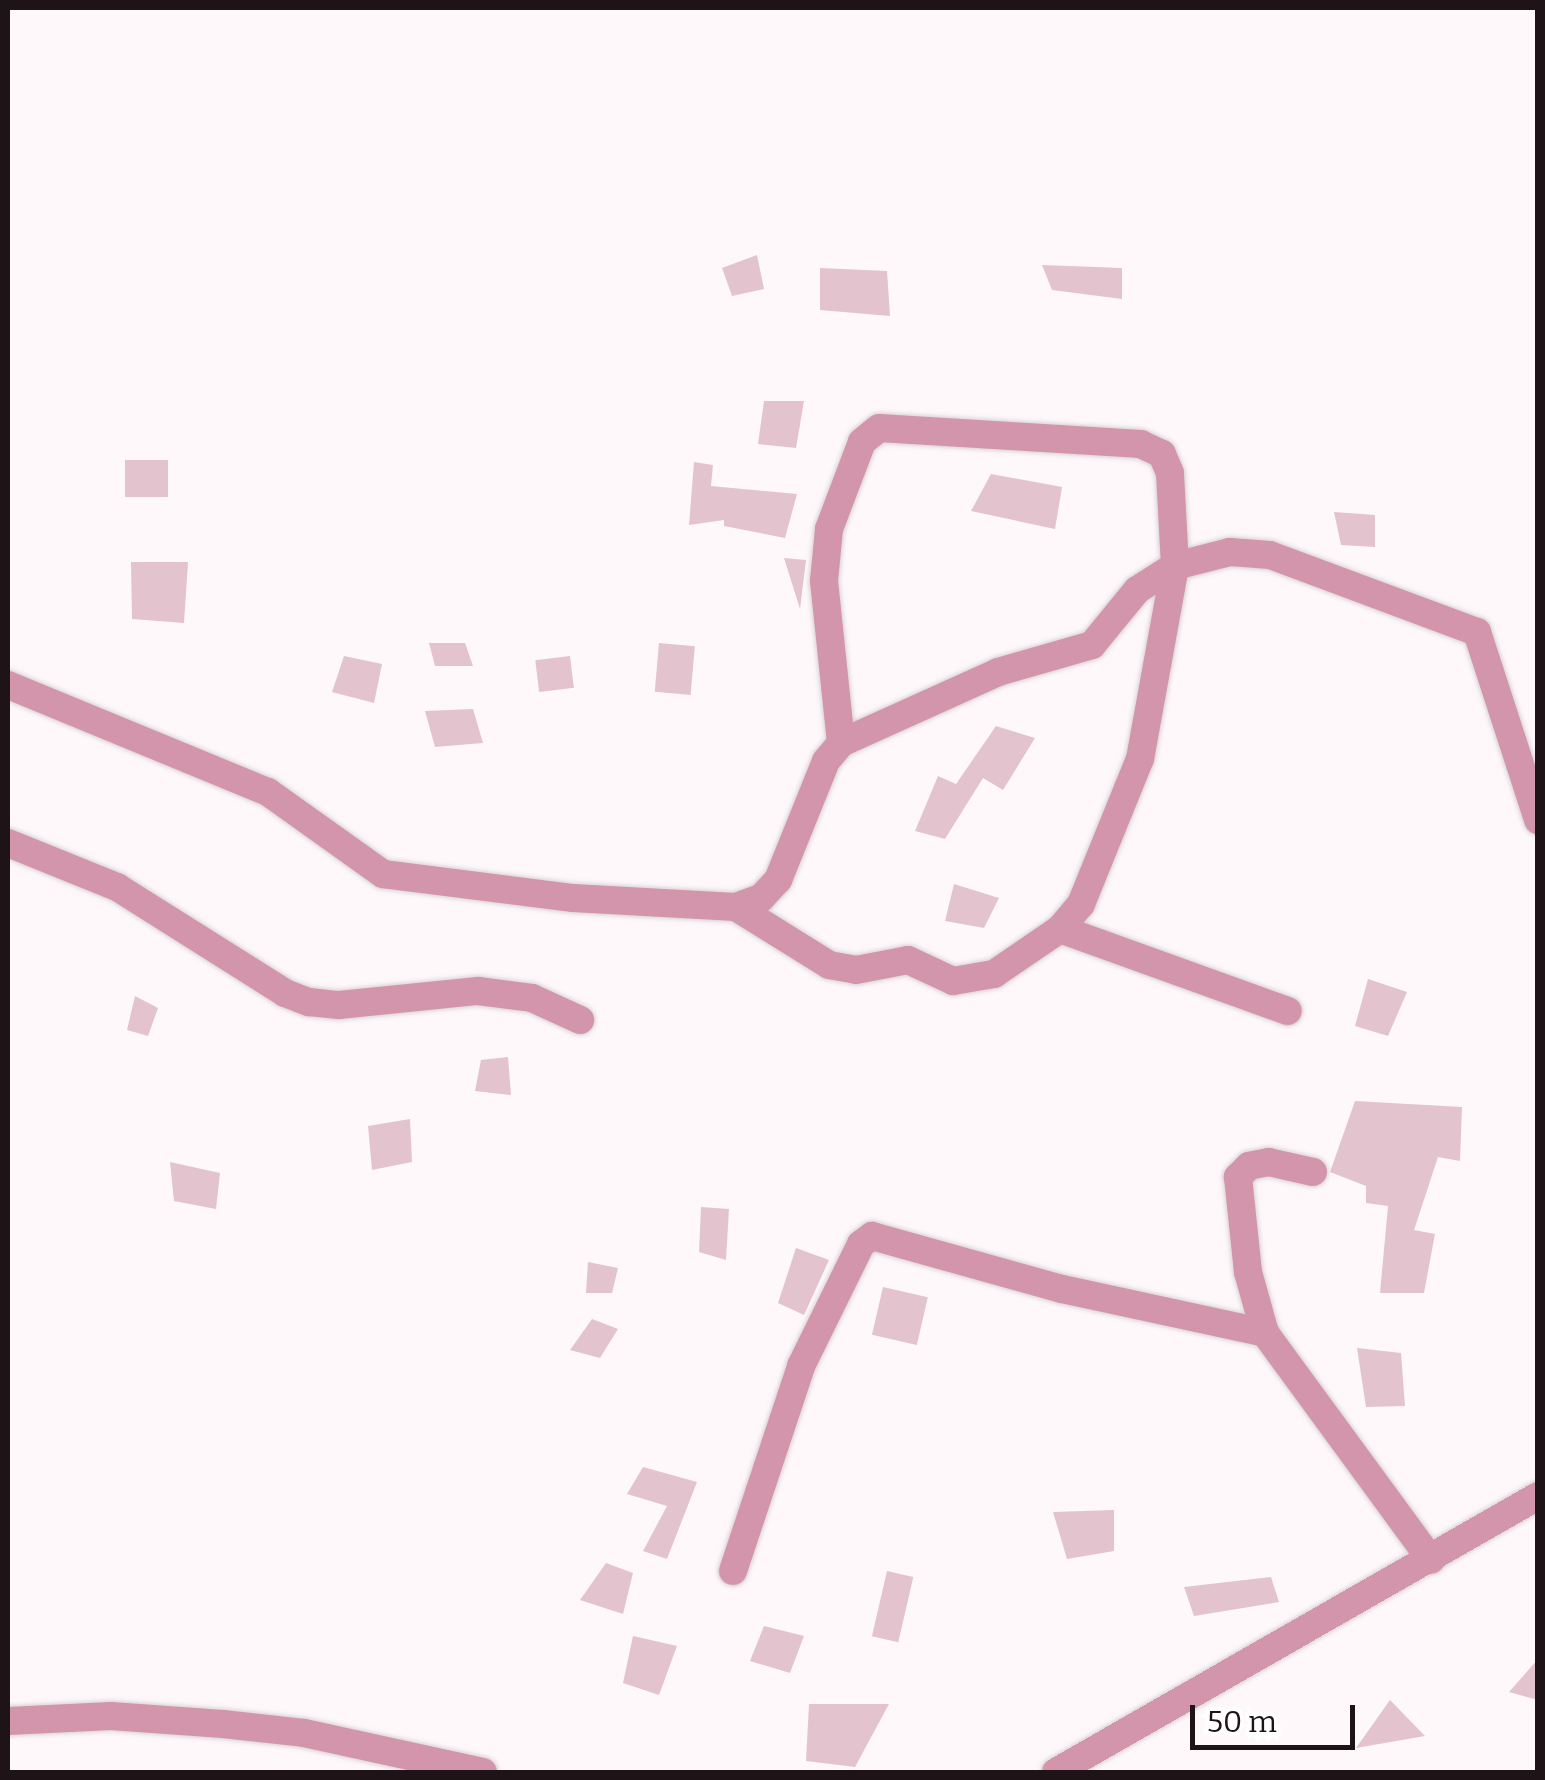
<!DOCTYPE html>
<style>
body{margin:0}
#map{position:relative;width:1545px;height:1780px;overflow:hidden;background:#fef8fa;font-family:Bitter,serif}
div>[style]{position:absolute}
.building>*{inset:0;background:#e3c3ce;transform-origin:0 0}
.roads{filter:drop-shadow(0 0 2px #dad3d6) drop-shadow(0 0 2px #dad3d6)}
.minor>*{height:28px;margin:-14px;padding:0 14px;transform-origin:14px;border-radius:14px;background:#d395ac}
span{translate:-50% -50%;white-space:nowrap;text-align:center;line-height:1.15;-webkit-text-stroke:10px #fff;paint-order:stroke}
.frame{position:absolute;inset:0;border:10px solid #1e1317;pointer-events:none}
.scale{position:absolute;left:1190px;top:1705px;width:165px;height:45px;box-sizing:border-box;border:5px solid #1e1317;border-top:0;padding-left:12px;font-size:30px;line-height:35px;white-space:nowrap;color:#1e1317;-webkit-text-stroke:8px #fff;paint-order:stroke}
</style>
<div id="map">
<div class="building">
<i style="clip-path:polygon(757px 255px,764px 289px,732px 296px,722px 268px)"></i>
<i style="clip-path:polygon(1042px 265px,1122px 268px,1122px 299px,1052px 290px)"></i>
<i style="clip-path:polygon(820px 268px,887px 271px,890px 316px,820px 310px)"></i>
<i style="clip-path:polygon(764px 401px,804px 401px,796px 448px,758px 444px)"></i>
<i style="left:168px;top:460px;width:37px;height:43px;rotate:90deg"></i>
<i style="clip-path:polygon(694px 462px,713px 465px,711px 486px,797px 494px,785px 538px,724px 526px,724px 520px,689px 525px)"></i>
<i style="clip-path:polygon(991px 474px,1062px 487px,1055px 529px,971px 511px)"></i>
<i style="clip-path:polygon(1334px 512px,1375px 515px,1375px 547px,1341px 545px)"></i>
<i style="clip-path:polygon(784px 558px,806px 560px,800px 609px)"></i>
<i style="clip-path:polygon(131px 562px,188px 562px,184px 623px,132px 619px)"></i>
<i style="clip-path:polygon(429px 643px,465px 643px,473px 666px,435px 666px)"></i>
<i style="left:659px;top:643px;width:36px;height:49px;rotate:5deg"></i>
<i style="clip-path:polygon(344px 656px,382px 664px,374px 703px,332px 692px)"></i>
<i style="left:570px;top:656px;width:32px;height:35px;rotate:83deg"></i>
<i style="clip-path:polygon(473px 709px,483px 743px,435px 747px,425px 711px)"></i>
<i style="clip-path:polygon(996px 726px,1035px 738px,1003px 790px,983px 778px,945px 839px,915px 831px,938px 776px,956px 784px)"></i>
<i style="clip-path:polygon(954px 884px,999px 898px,984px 928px,945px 921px)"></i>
<i style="clip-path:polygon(1368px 979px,1407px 992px,1388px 1036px,1355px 1026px)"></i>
<i style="clip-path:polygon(135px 996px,158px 1008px,148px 1036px,127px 1030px)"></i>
<i style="clip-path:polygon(508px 1057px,511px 1095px,475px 1091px,481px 1060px)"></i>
<i style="clip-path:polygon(1355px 1101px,1462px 1107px,1460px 1161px,1438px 1157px,1414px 1230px,1435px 1234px,1424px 1293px,1380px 1293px,1388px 1206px,1366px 1203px,1366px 1186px,1330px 1172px)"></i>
<i style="clip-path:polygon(410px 1119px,412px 1162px,372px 1170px,368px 1126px)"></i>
<i style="clip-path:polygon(170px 1162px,220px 1173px,216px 1209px,174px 1201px)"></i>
<i style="clip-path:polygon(701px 1207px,729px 1209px,726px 1260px,699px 1252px)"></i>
<i style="clip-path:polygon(796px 1248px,829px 1260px,804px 1315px,778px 1303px)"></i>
<i style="clip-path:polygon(588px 1262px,618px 1268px,612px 1293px,586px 1293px)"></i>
<i style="left:883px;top:1287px;width:46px;height:49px;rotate:13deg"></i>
<i style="clip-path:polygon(592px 1319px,618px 1329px,600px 1358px,570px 1350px)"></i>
<i style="clip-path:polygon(1357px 1348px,1401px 1353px,1405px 1406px,1366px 1407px)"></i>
<i style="clip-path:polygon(643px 1467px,697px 1482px,667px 1559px,643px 1551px,667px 1506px,627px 1494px)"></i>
<i style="clip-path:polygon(1114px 1510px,1114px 1551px,1067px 1559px,1053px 1512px)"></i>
<i style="clip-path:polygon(606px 1563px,633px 1573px,623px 1614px,580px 1600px)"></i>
<i style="left:887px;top:1571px;width:27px;height:67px;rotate:13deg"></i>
<i style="clip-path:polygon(1271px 1577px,1279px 1602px,1194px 1616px,1184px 1587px)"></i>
<i style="clip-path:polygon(764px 1626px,804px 1636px,790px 1673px,750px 1661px)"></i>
<i style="clip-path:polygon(633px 1636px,677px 1646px,659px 1695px,623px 1683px)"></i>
<i style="clip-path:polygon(1538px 1659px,1538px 1700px,1509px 1692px)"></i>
<i style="clip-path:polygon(1390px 1700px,1425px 1736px,1356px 1748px)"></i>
<i style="clip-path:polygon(809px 1704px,889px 1704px,855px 1767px,806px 1761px)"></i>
</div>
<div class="roads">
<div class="minor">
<i style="left:8px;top:685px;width:281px;rotate:22.4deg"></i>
<i style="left:268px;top:792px;width:141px;rotate:35.5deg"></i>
<i style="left:383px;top:874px;width:192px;rotate:7.2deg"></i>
<i style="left:573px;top:898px;width:163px;rotate:3.2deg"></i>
<i style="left:736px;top:907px;width:27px;rotate:-20deg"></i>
<i style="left:761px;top:898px;width:25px;rotate:-47deg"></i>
<i style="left:778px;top:880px;width:128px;rotate:-68deg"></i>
<i style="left:826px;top:761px;width:23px;rotate:-50deg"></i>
<i style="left:841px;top:743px;width:172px;rotate:-24.3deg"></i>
<i style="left:998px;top:672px;width:98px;rotate:-16deg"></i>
<i style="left:1092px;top:645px;width:71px;rotate:-50.7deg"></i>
<i style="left:1137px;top:590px;width:45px;rotate:-32.3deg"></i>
<i style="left:1175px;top:566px;width:57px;rotate:-14.3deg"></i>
<i style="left:1230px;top:552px;width:40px;rotate:4.3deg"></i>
<i style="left:1270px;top:555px;width:221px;rotate:20.4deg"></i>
<i style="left:1477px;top:632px;width:198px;rotate:72deg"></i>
<i style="left:8px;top:843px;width:118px;rotate:22deg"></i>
<i style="left:117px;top:887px;width:199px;rotate:32.2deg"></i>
<i style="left:285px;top:993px;width:26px;rotate:21deg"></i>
<i style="left:309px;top:1002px;width:30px;rotate:6deg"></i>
<i style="left:339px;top:1005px;width:140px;rotate:-5.8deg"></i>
<i style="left:478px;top:991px;width:54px;rotate:7.4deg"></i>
<i style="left:532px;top:998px;width:53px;rotate:24.6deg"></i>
<i style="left:736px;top:907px;width:110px;rotate:31.9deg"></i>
<i style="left:829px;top:965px;width:27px;rotate:10deg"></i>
<i style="left:856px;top:970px;width:53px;rotate:-10.9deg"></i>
<i style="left:908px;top:960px;width:50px;rotate:25deg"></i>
<i style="left:953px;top:981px;width:42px;rotate:-9.7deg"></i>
<i style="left:994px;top:974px;width:80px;rotate:-34.3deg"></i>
<i style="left:1060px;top:929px;width:33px;rotate:-50deg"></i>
<i style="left:1081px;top:904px;width:157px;rotate:-67.9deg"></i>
<i style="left:1140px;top:759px;width:196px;rotate:-79.7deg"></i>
<i style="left:1175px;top:566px;width:93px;rotate:-93.1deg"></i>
<i style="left:1170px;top:473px;width:21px;rotate:-113deg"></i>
<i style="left:1162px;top:454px;width:23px;rotate:-155deg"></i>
<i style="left:1141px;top:444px;width:262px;rotate:-176.5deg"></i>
<i style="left:879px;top:428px;width:22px;rotate:141deg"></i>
<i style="left:862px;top:442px;width:93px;rotate:110.8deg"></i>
<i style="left:829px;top:529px;width:52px;rotate:95.5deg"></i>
<i style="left:824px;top:581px;width:163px;rotate:84deg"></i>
<i style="left:1060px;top:929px;width:242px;rotate:19.8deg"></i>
<i style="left:1313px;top:1172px;width:45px;rotate:-167.2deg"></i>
<i style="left:1269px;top:1162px;width:20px;rotate:169deg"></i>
<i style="left:1249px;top:1166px;width:16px;rotate:135deg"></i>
<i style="left:1238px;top:1177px;width:96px;rotate:84deg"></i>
<i style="left:1248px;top:1272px;width:63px;rotate:74.4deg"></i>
<i style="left:1265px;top:1333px;width:281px;rotate:53.8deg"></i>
<i style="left:733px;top:1571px;width:216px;rotate:-71.6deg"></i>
<i style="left:801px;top:1366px;width:136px;rotate:-63.8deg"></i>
<i style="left:861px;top:1244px;width:14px;rotate:-36deg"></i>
<i style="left:872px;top:1236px;width:197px;rotate:15.6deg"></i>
<i style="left:1062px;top:1289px;width:208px;rotate:12.2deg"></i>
<i style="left:8px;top:1721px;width:103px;rotate:-2.8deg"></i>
<i style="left:111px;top:1716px;width:112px;rotate:4.1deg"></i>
<i style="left:223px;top:1724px;width:81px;rotate:6.3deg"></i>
<i style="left:304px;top:1733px;width:183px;rotate:12.3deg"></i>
<i style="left:1056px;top:1772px;width:555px;rotate:-29.8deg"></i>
</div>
</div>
<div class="frame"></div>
<div class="scale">50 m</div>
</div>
